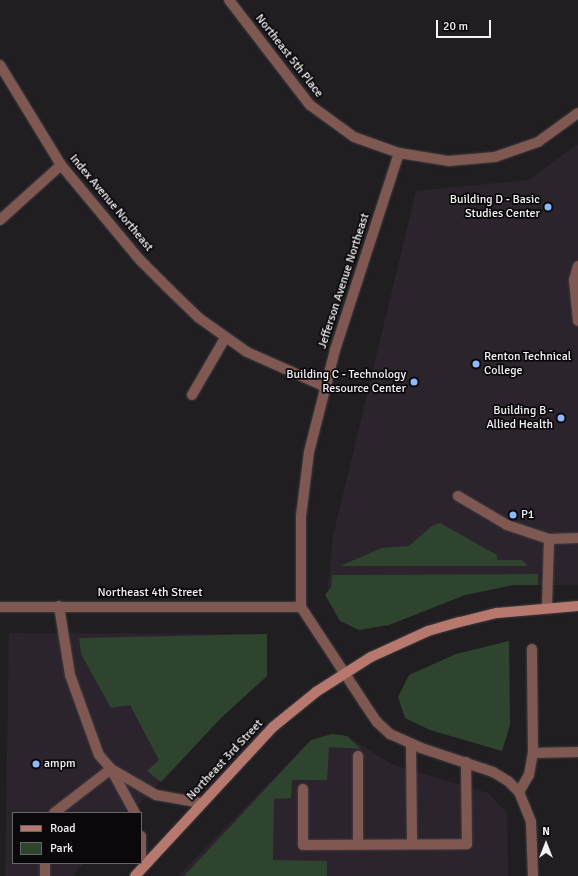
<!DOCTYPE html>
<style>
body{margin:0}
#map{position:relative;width:578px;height:876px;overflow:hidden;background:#211e22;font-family:Signika,sans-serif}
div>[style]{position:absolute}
.built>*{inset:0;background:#2b242d}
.green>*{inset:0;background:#2f442e}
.roads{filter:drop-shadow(0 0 1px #3f3c40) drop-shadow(0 0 1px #3f3c40)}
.lane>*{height:10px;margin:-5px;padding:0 5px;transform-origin:5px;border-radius:5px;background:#7f5951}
.street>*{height:10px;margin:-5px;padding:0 5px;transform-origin:5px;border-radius:5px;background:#7f5951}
.secondary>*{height:10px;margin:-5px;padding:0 5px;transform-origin:5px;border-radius:5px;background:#b7796d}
.dots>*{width:11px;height:11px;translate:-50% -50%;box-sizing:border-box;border:2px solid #0a080a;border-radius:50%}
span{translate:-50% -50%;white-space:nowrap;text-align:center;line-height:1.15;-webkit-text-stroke:3.5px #0a080a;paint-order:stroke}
.street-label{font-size:12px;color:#f4f2f5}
.poi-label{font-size:12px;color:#f4f2f5}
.right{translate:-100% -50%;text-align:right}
.left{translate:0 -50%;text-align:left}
.legend{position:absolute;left:12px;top:812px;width:130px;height:52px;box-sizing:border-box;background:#0a080a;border:1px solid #686668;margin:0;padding:5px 7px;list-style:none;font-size:12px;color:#f4f2f5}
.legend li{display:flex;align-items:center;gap:8px;height:20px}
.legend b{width:20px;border:1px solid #686668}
.north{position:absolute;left:526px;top:824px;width:40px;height:40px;-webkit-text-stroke:3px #0a080a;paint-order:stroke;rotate:0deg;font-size:11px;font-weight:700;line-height:16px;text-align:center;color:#f4f2f5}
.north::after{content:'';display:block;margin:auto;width:14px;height:18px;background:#f4f2f5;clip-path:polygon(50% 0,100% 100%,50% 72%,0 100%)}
.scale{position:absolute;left:436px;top:20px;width:55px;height:18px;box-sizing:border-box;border:2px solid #f4f2f5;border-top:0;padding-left:5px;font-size:12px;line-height:14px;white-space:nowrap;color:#f4f2f5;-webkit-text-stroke:3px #0a080a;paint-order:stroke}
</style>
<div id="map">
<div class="built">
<i style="clip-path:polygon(578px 144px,578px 585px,514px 585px,465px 595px,389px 625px,359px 630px,340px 621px,330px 603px,328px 586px,333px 536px,416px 191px,528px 180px)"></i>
<i style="clip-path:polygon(9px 633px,267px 634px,267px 676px,221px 718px,131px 813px,13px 813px,13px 863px,84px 863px,72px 876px,5px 876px)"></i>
<i style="clip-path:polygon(332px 734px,347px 736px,391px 764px,488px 793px,507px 813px,508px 876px,178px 876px,311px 740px)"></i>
</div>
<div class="green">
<i style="clip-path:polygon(440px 523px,497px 555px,497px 560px,522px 560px,528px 566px,340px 566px,382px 548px,409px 546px,432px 526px)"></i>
<i style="clip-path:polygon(538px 574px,538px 585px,514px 585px,465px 595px,389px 625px,359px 630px,340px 621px,325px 595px,331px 587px,332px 575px)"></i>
<i style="clip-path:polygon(267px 634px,267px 676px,221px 718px,161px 782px,147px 771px,159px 760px,130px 705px,111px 708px,81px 654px,79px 638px)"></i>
<i style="clip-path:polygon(509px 641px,510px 725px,502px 751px,430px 730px,405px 718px,398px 697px,409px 675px,456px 654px)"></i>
<i style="clip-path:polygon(332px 734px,347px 736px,361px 749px,329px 747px,327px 780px,292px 780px,291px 798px,274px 799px,273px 860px,327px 861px,327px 876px,184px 876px,311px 740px)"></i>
</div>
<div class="roads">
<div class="lane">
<i style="left:578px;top:266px;width:15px;rotate:106deg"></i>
<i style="left:574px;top:280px;width:41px;rotate:84.4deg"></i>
<i style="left:458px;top:496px;width:57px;rotate:30.6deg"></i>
<i style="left:507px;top:525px;width:44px;rotate:18.4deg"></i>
<i style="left:549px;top:539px;width:68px;rotate:91.7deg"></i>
<i style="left:549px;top:539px;width:29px;rotate:-2deg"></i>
<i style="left:59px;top:606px;width:70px;rotate:80.9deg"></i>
<i style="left:70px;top:675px;width:85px;rotate:70.1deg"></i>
<i style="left:99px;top:755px;width:18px;rotate:49deg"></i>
<i style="left:111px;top:769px;width:50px;rotate:61.4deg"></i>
<i style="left:411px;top:744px;width:100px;rotate:89.4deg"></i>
<i style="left:533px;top:753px;width:45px;rotate:-1.3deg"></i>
<i style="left:358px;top:756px;width:88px;rotate:90deg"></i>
<i style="left:113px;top:770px;width:50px;rotate:30.2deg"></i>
<i style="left:156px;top:795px;width:47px;rotate:9.9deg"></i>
<i style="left:303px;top:789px;width:56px;rotate:90deg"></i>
<i style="left:303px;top:845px;width:164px;rotate:-0.3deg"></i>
<i style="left:467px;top:844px;width:82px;rotate:-90.7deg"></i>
<i style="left:519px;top:792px;width:20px;rotate:-60deg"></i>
<i style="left:529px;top:775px;width:22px;rotate:-80deg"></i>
<i style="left:533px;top:753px;width:104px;rotate:-90.6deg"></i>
<i style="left:54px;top:813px;width:72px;rotate:-37.7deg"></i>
<i style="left:141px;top:836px;width:19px;rotate:90deg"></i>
<i style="left:45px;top:863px;width:13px;rotate:90deg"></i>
</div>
<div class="street">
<i style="left:229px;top:0;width:133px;rotate:52.4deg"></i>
<i style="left:310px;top:105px;width:54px;rotate:36deg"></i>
<i style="left:354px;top:137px;width:48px;rotate:19.6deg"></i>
<i style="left:399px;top:153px;width:51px;rotate:9.1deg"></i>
<i style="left:449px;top:161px;width:46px;rotate:-5deg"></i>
<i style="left:495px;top:157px;width:46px;rotate:-19.2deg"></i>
<i style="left:538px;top:142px;width:49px;rotate:-35.9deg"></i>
<i style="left:0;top:65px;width:117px;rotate:58.6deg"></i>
<i style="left:61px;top:165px;width:124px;rotate:50.3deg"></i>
<i style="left:140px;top:260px;width:45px;rotate:45deg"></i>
<i style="left:172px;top:292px;width:37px;rotate:44deg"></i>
<i style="left:199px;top:318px;width:59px;rotate:35.3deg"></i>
<i style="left:247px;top:352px;width:86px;rotate:23.9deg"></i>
<i style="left:399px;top:153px;width:207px;rotate:108deg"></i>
<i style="left:335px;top:350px;width:105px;rotate:104.3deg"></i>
<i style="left:309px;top:452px;width:64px;rotate:97.1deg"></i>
<i style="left:301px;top:516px;width:91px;rotate:90deg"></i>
<i style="left:301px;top:607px;width:115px;rotate:56.7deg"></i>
<i style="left:364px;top:703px;width:23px;rotate:56deg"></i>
<i style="left:377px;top:722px;width:18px;rotate:43deg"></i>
<i style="left:390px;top:734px;width:34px;rotate:24deg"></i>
<i style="left:421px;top:748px;width:76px;rotate:18.4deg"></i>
<i style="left:493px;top:772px;width:17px;rotate:31deg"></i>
<i style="left:508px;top:781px;width:16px;rotate:45deg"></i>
<i style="left:519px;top:792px;width:32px;rotate:68deg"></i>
<i style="left:531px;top:822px;width:54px;rotate:87.9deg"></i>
<i style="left:0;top:220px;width:82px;rotate:-42deg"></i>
<i style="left:192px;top:395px;width:66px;rotate:-59.9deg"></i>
<i style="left:0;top:607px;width:301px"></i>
</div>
<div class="secondary">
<i style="left:135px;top:876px;width:203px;rotate:-47.2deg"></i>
<i style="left:273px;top:727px;width:55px;rotate:-39.1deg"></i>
<i style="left:316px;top:692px;width:65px;rotate:-32.5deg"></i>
<i style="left:371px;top:657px;width:63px;rotate:-24.5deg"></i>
<i style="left:428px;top:631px;width:33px;rotate:-16deg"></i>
<i style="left:460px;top:622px;width:38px;rotate:-14deg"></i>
<i style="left:497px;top:613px;width:81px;rotate:-4.9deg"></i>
</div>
</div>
<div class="dots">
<i style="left:548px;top:207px;background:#8bb9fc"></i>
<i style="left:476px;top:364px;background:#8bb9fc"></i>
<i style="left:414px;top:382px;background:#8bb9fc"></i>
<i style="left:561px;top:418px;background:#8bb9fc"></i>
<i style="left:513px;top:515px;background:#8bb9fc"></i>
<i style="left:36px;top:764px;background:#8bb9fc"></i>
</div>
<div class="street-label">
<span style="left:289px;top:56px;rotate:52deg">Northeast 5th Place</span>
<span style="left:111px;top:203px;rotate:50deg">Index Avenue Northeast</span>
<span style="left:344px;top:281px;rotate:-72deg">Jefferson Avenue Northeast</span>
<span style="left:150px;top:593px">Northeast 4th Street</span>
<span style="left:225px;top:760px;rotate:-47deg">Northeast 3rd Street</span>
</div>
<div class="poi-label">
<span class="right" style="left:540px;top:207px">Building D - Basic<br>Studies Center</span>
<span class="left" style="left:484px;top:364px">Renton Technical<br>College</span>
<span class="right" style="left:406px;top:382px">Building C - Technology<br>Resource Center</span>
<span class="right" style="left:553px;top:418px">Building B -<br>Allied Health</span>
<span class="left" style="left:521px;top:515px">P1</span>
<span class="left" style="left:44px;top:764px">ampm</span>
</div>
<ul class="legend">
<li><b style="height:5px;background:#b7796d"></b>Road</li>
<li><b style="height:11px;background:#2f442e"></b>Park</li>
</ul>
<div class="north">N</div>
<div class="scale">20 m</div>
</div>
